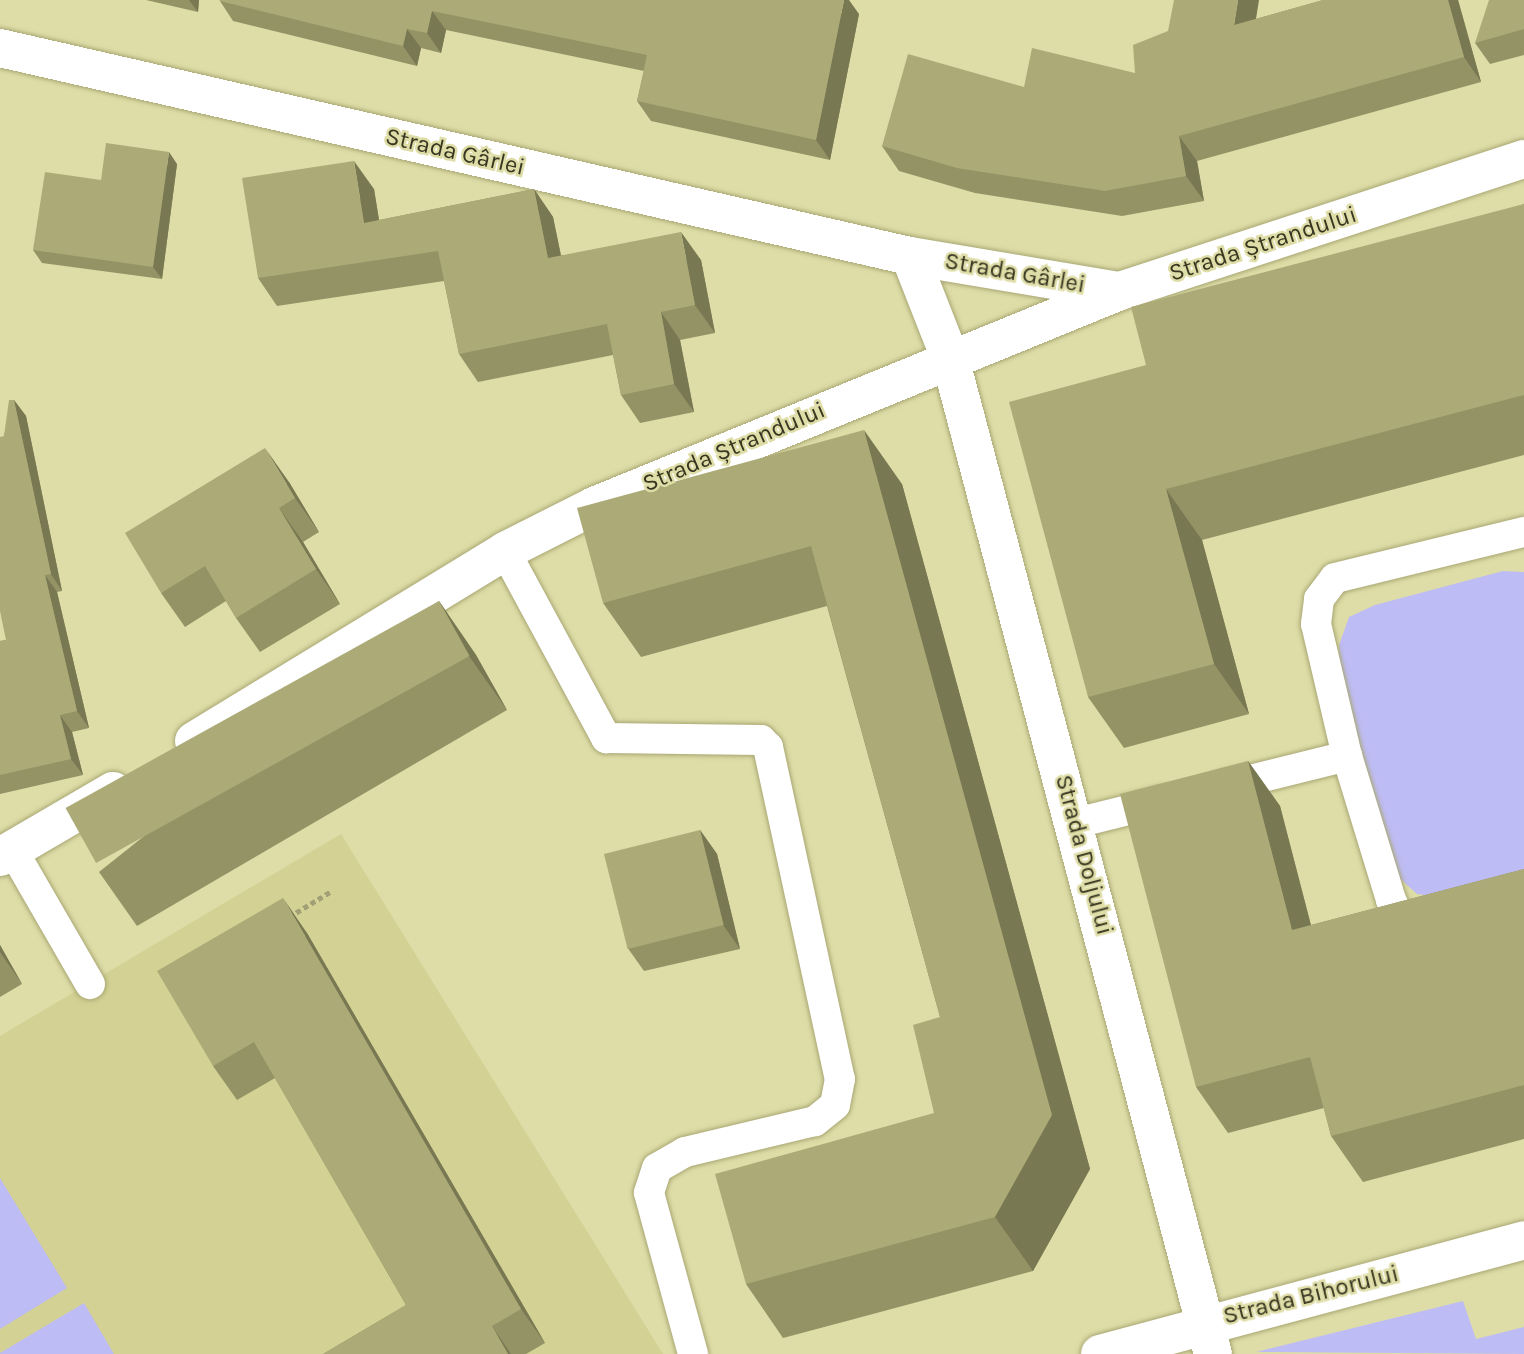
<!DOCTYPE html>
<meta charset="utf-8">
<style>
body{margin:0}
#map{position:relative;width:1524px;height:1354px;overflow:hidden;background:#dedda7;font-family:Karla,sans-serif}
div>[style]{position:absolute}
.built>*{inset:0;background:#d3d193}
.green>*{inset:0;background:#bebcf4}
.path>*{height:4.5px;margin-top:-2.25px;transform-origin:0;background:repeating-linear-gradient(90deg,#a09f75 0 5px,transparent 0 8.5px)}
.roads{filter:drop-shadow(0 0 2px #a9a774) drop-shadow(0 0 2px #a9a774)}
.lane>*{height:30px;margin:-15px;padding:0 15px;transform-origin:15px;border-radius:15px;background:#fff}
.street>*{height:38px;margin:-19px;padding:0 19px;transform-origin:19px;border-radius:19px;background:#fff}
.secondary>*{height:38px;margin:-19px;padding:0 19px;transform-origin:19px;border-radius:19px;background:#fff}
.wall>*{inset:0;background:#949366}
.shaded-wall>*{inset:0;background:#787853}
.building>*{inset:0;background:#acab77;transform-origin:0 0}
span{translate:-50% -50%;white-space:nowrap;text-align:center;line-height:1.15;-webkit-text-stroke:5px #dedda7;paint-order:stroke}
.street-label{font-size:24px;color:#373621}
</style>
<div id="map">
<div class="built">
<i style="clip-path:polygon(341px 834px,663px 1354px,0 1354px,0 1036px)"></i>
</div>
<div class="green">
<i style="clip-path:polygon(1503px 571px,1524px 572px,1524px 877px,1447px 898px,1417px 894px,1399px 878px,1386px 852px,1340px 676px,1339px 645px,1349px 617px,1375px 605px)"></i>
<i style="clip-path:polygon(0 1178px,67px 1288px,0 1329px)"></i>
<i style="clip-path:polygon(1463px 1301px,1476px 1339px,1524px 1327px,1524px 1354px,1256px 1352px)"></i>
<i style="clip-path:polygon(84px 1303px,114px 1354px,0 1354px,0 1353px)"></i>
</div>
<div class="path">
<i style="left:289px;top:917px;width:48px;rotate:-31.4deg"></i>
</div>
<div class="roads">
<div class="lane">
<i style="left:505px;top:551px;width:213px;rotate:61.6deg"></i>
<i style="left:606px;top:738px;width:155px;rotate:0.7deg"></i>
<i style="left:761px;top:740px;width:10px;rotate:45deg"></i>
<i style="left:768px;top:747px;width:340px;rotate:77.8deg"></i>
<i style="left:840px;top:1079px;width:26px;rotate:101deg"></i>
<i style="left:835px;top:1105px;width:26px;rotate:141deg"></i>
<i style="left:815px;top:1121px;width:134px;rotate:166.6deg"></i>
<i style="left:685px;top:1152px;width:32px;rotate:150deg"></i>
<i style="left:657px;top:1168px;width:26px;rotate:108deg"></i>
<i style="left:649px;top:1193px;width:167px;rotate:74.7deg"></i>
<i style="left:1347px;top:756px;width:151px;rotate:73deg"></i>
<i style="left:1391px;top:900px;width:28px;rotate:63deg"></i>
<i style="left:1404px;top:925px;width:17px;rotate:17deg"></i>
<i style="left:1222px;top:787px;width:129px;rotate:-13.9deg"></i>
<i style="left:1347px;top:756px;width:136px;rotate:-103.2deg"></i>
<i style="left:1316px;top:624px;width:25px;rotate:-83deg"></i>
<i style="left:1319px;top:599px;width:26px;rotate:-53deg"></i>
<i style="left:1335px;top:578px;width:195px;rotate:-13.7deg"></i>
<i style="left:1076px;top:823px;width:91px;rotate:-14deg"></i>
<i style="left:12px;top:849px;width:156px;rotate:60deg"></i>
</div>
<div class="street">
<i style="left:0;top:48px;width:933px;rotate:12.88deg"></i>
<i style="left:910px;top:256px;width:213px;rotate:9.5deg"></i>
<i style="left:910px;top:256px;width:110px;rotate:68.6deg"></i>
<i style="left:950px;top:358px;width:1030px;rotate:75.21deg"></i>
<i style="left:1100px;top:1354px;width:439px;rotate:-15deg"></i>
</div>
<div class="secondary">
<i style="left:194px;top:741px;width:364px;rotate:-31.4deg"></i>
<i style="left:505px;top:551px;width:100px;rotate:-26.8deg"></i>
<i style="left:594px;top:506px;width:568px;rotate:-22.23deg"></i>
<i style="left:1120px;top:291px;width:425px;rotate:-18.1deg"></i>
<i style="left:0;top:857px;width:131px;rotate:-30.3deg"></i>
</div>
</div>
<div class="wall">
<i style="clip-path:polygon(146px 0,199px 0,198px 12px)"></i>
<i style="clip-path:polygon(1323px 0,1458px 0,1481px 82px,1197px 161px,1204px 201px,1122px 216px,975px 193px,899px 171px,882px 146px,1024px 87px,1135px 73px,1256px 19px)"></i>
<i style="clip-path:polygon(1524px 0,1524px 55px,1490px 64px,1475px 43px)"></i>
<i style="clip-path:polygon(220px 1px,859px 14px,830px 160px,651px 121px,637px 101px,644px 71px,446px 30px,441px 53px,421px 48px,417px 66px,233px 21px)"></i>
<i style="clip-path:polygon(177px 164px,162px 279px,42px 263px,33px 250px,101px 180px)"></i>
<i style="clip-path:polygon(374px 189px,379px 220px,534px 189px,553px 217px,561px 255px,701px 260px,715px 333px,680px 340px,694px 412px,640px 423px,621px 395px,613px 355px,478px 382px,459px 354px,444px 281px,277px 306px,258px 278px)"></i>
<i style="clip-path:polygon(1524px 204px,1524px 455px,1202px 540px,1249px 714px,1124px 748px,1088px 697px,1146px 365px)"></i>
<i style="clip-path:polygon(14px 400px,26px 416px,62px 591px,57px 592px,89px 728px,72px 732px,83px 775px,0 794px,0 641px,6px 640px,4px 436px)"></i>
<i style="clip-path:polygon(289px 482px,319px 532px,303px 542px,340px 604px,260px 652px,236px 618px,226px 601px,185px 627px,161px 593px)"></i>
<i style="clip-path:polygon(902px 484px,1090px 1169px,1033px 1271px,783px 1338px,746px 1284px,934px 1113px,940px 1017px,827px 606px,641px 657px,603px 603px)"></i>
<i style="clip-path:polygon(439px 601px,476px 655px,507px 710px,137px 926px,99px 872px)"></i>
<i style="clip-path:polygon(1248px 761px,1280px 806px,1311px 925px,1524px 869px,1524px 1139px,1363px 1182px,1331px 1136px,1324px 1108px,1228px 1133px,1196px 1087px)"></i>
<i style="clip-path:polygon(700px 830px,717px 854px,740px 949px,644px 971px,627px 947px)"></i>
<i style="clip-path:polygon(307px 933px,545px 1343px,526px 1354px,323px 1354px,406px 1305px,275px 1078px,237px 1100px,213px 1066px)"></i>
<i style="clip-path:polygon(0 945px,22px 984px,0 997px)"></i>
</div>
<div class="shaded-wall">
<i style="clip-path:polygon(189px 0,199px 0,198px 12px)"></i>
<i style="clip-path:polygon(844px 0,849px 0,859px 14px,830px 160px,816px 140px)"></i>
<i style="clip-path:polygon(1238px 0,1259px 0,1251px 50px,1234px 25px)"></i>
<i style="clip-path:polygon(1448px 0,1458px 0,1481px 82px,1464px 57px)"></i>
<i style="clip-path:polygon(432px 11px,446px 30px,441px 53px,427px 33px)"></i>
<i style="clip-path:polygon(407px 29px,421px 48px,417px 66px,403px 46px)"></i>
<i style="clip-path:polygon(1179px 136px,1197px 161px,1204px 201px,1186px 176px)"></i>
<i style="clip-path:polygon(169px 152px,177px 164px,162px 279px,153px 267px)"></i>
<i style="clip-path:polygon(354px 161px,374px 189px,384px 251px,364px 223px)"></i>
<i style="clip-path:polygon(534px 189px,553px 217px,567px 286px,548px 258px)"></i>
<i style="clip-path:polygon(681px 232px,701px 260px,715px 333px,695px 305px)"></i>
<i style="clip-path:polygon(661px 312px,680px 340px,694px 412px,674px 384px)"></i>
<i style="clip-path:polygon(14px 400px,26px 416px,62px 591px,51px 574px)"></i>
<i style="clip-path:polygon(864px 430px,902px 484px,1090px 1169px,1033px 1271px,995px 1217px)"></i>
<i style="clip-path:polygon(265px 448px,289px 482px,319px 532px,295px 498px)"></i>
<i style="clip-path:polygon(1166px 489px,1202px 540px,1249px 714px,1214px 664px)"></i>
<i style="clip-path:polygon(279px 508px,303px 542px,340px 604px,316px 569px)"></i>
<i style="clip-path:polygon(45px 575px,57px 592px,89px 728px,77px 711px)"></i>
<i style="clip-path:polygon(439px 601px,476px 655px,507px 710px,469px 656px)"></i>
<i style="clip-path:polygon(60px 715px,72px 732px,83px 775px,71px 759px)"></i>
<i style="clip-path:polygon(1248px 761px,1280px 806px,1324px 976px,1292px 930px)"></i>
<i style="clip-path:polygon(700px 830px,717px 854px,740px 949px,723px 925px)"></i>
<i style="clip-path:polygon(283px 898px,307px 933px,545px 1343px,521px 1309px)"></i>
<i style="clip-path:polygon(0 945px,22px 984px,0 952px)"></i>
<i style="clip-path:polygon(492px 1326px,511px 1354px,508px 1354px)"></i>
</div>
<div class="building">
<i style="clip-path:polygon(219px 0,844px 0,816px 140px,637px 101px,647px 55px,432px 11px,427px 33px,407px 29px,403px 46px,220px 1px)"></i>
<i style="clip-path:polygon(1174px 0,1238px 0,1234px 25px,1323px 0,1448px 0,1464px 57px,1179px 136px,1186px 176px,1105px 191px,957px 168px,882px 146px,908px 54px,1024px 87px,1032px 48px,1135px 73px,1133px 45px,1168px 31px)"></i>
<i style="clip-path:polygon(1489px 0,1524px 0,1524px 29px,1475px 43px)"></i>
<i style="clip-path:polygon(106px 143px,169px 152px,153px 267px,33px 250px,45px 172px,101px 180px)"></i>
<i style="clip-path:polygon(354px 161px,364px 223px,534px 189px,548px 258px,681px 232px,695px 305px,661px 312px,674px 384px,621px 395px,607px 324px,459px 354px,438px 251px,258px 278px,242px 178px)"></i>
<i style="clip-path:polygon(1524px 204px,1524px 395px,1166px 489px,1214px 664px,1088px 697px,1009px 402px,1146px 365px,1131px 307px)"></i>
<i style="clip-path:polygon(9px 400px,14px 400px,51px 574px,45px 575px,77px 711px,60px 715px,71px 759px,0 775px,0 641px,6px 640px,0 611px,0 437px,4px 436px)"></i>
<i style="clip-path:polygon(864px 430px,1052px 1115px,995px 1217px,746px 1284px,715px 1174px,934px 1113px,913px 1025px,940px 1017px,811px 546px,603px 603px,577px 508px)"></i>
<i style="clip-path:polygon(265px 448px,295px 498px,279px 508px,316px 569px,236px 618px,205px 566px,161px 593px,125px 533px)"></i>
<i style="left:439px;top:601px;width:63px;height:427px;rotate:61deg"></i>
<i style="clip-path:polygon(1248px 761px,1292px 930px,1524px 869px,1524px 1085px,1331px 1136px,1310px 1057px,1196px 1087px,1120px 794px)"></i>
<i style="left:700px;top:830px;width:98px;height:99px;rotate:76deg"></i>
<i style="clip-path:polygon(283px 898px,521px 1309px,492px 1326px,508px 1354px,323px 1354px,406px 1305px,254px 1042px,213px 1066px,157px 971px)"></i>
</div>
<div class="street-label">
<span style="left:455px;top:152px;rotate:13deg">Strada Gârlei</span>
<span style="left:1263px;top:244px;rotate:-18deg">Strada Ștrandului</span>
<span style="left:1015px;top:273px;rotate:10deg">Strada Gârlei</span>
<span style="left:734px;top:447px;rotate:-23deg">Strada Ștrandului</span>
<span style="left:1084px;top:855px;rotate:75deg">Strada Doljului</span>
<span style="left:1311px;top:1295px;rotate:-14deg">Strada Bihorului</span>
</div>
</div>
